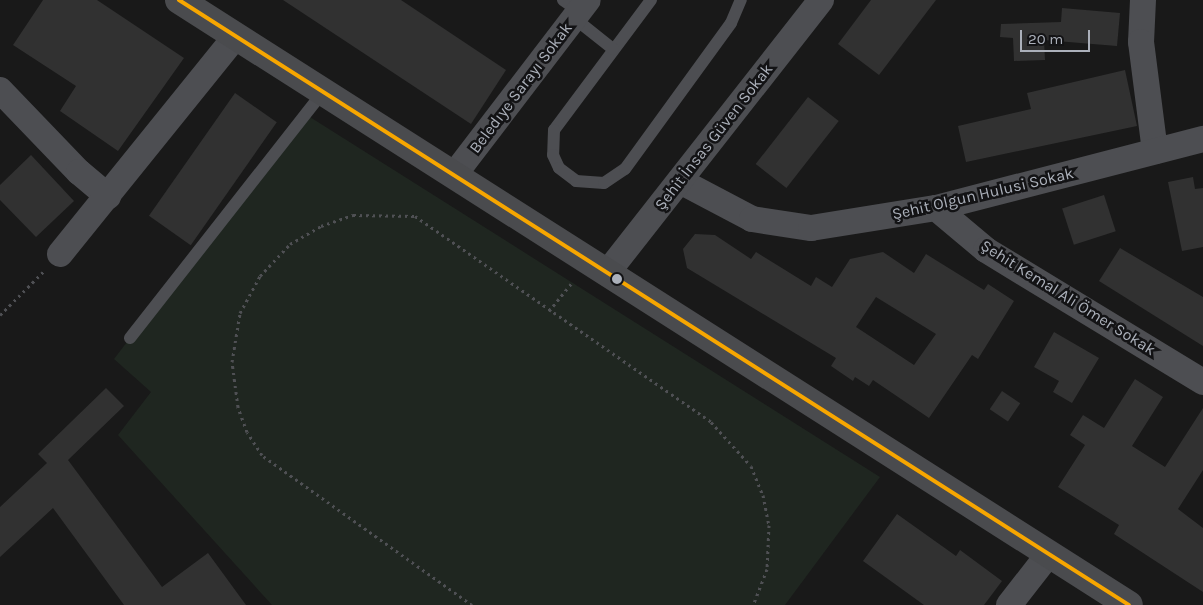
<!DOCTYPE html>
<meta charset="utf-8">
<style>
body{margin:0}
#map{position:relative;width:1203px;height:605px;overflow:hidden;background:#191919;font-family:Karla,sans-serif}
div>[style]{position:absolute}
.green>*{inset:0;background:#1f2620}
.building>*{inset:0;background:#313131;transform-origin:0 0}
.path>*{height:3px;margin-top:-1.5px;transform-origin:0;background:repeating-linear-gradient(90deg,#4f5054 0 2.5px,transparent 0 6.5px)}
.service>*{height:12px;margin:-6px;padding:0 6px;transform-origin:6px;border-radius:6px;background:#4d4e52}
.minor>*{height:26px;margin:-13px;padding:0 13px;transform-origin:13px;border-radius:13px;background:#4d4e52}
.primary>*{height:28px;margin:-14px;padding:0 14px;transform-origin:14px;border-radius:14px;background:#4a4b4e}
.bus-1>*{height:4px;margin:-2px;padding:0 2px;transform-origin:2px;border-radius:2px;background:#f7a600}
.dots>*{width:14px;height:14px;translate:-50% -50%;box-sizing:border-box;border:2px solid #131315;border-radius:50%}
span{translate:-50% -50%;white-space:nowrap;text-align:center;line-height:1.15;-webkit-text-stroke:5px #131315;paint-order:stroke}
.street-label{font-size:16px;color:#abb0ba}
.scale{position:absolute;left:1020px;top:30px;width:70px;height:22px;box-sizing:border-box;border:2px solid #abb0ba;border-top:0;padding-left:6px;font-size:15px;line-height:18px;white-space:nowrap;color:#abb0ba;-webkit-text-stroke:4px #131315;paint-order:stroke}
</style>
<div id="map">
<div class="green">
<i style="clip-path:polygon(302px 112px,880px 477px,785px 605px,272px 605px,118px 435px,151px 392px,114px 359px)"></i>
</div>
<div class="building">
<i style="clip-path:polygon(43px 0,97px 0,184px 58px,118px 151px,60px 111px,76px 86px,13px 45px)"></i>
<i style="clip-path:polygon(283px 0,401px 0,506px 70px,471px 124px)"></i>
<i style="clip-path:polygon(871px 0,936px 0,879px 75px,838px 44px)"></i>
<i style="clip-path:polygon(1062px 8px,1120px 13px,1117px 46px,1044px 40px,1045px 60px,1014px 61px,1013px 38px,1000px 37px,1001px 24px,1061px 22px)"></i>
<i style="clip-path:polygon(1125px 70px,1137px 126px,966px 162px,958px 126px,1031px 109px,1027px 93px)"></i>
<i style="left:235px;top:93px;width:51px;height:150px;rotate:35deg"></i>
<i style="left:808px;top:97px;width:39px;height:85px;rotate:38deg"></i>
<i style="clip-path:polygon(31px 155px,74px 201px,36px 237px,0 200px,0 185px)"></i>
<i style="clip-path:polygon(1193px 177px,1195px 189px,1203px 188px,1203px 247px,1182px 251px,1168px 182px)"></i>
<i style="left:1104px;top:195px;width:38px;height:44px;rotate:72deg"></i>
<i style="clip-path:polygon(evenodd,695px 234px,715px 235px,751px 259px,756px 252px,811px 286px,816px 277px,832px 287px,850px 259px,883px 252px,914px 273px,926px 254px,984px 290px,988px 284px,1014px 301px,978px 359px,972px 355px,929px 418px,873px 380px,869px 386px,855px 377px,853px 381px,831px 366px,836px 358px,687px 268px,683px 249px,695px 234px,876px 297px,936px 334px,914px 365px,856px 327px,876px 297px)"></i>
<i style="clip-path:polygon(1120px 248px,1203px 297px,1203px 346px,1099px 281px)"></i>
<i style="clip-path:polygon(1054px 332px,1099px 358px,1072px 403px,1053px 392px,1059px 381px,1034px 367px)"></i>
<i style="clip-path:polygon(1135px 379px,1163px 397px,1132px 446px,1165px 467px,1203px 408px,1203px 470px,1178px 509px,1203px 528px,1203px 592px,1114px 534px,1119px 525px,1058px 487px,1085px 445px,1070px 435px,1083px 415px,1104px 428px)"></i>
<i style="clip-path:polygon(106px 388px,124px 406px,68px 460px,162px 587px,208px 553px,246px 605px,124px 605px,53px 508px,0 557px,0 507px,47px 463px,38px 454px)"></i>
<i style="left:1002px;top:391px;width:22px;height:22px;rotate:34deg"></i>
<i style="clip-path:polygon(897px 514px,956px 556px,960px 550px,1002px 581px,984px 605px,924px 605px,863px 561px)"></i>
</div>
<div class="path">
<i style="left:549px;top:311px;width:38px;rotate:-51deg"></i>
<i style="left:0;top:315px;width:62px;rotate:-45deg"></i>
<i style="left:472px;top:605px;width:258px;rotate:-144.5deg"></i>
<i style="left:262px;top:455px;width:27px;rotate:-123deg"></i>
<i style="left:247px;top:432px;width:27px;rotate:-110deg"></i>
<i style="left:238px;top:407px;width:45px;rotate:-97.6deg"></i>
<i style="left:232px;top:362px;width:50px;rotate:-80.7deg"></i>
<i style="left:240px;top:313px;width:42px;rotate:-61.6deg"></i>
<i style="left:260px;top:276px;width:44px;rotate:-46.8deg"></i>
<i style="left:290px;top:244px;width:36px;rotate:-30deg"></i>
<i style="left:321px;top:226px;width:34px;rotate:-19deg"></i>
<i style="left:353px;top:215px;width:62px;rotate:0.9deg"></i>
<i style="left:415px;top:216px;width:361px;rotate:34.8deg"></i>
<i style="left:711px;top:422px;width:59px;rotate:47.7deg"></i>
<i style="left:751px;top:466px;width:31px;rotate:68deg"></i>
<i style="left:763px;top:495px;width:31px;rotate:79deg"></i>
<i style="left:769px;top:525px;width:44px;rotate:92.6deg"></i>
<i style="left:767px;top:569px;width:39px;rotate:111deg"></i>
</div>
<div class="service">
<i style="left:563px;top:0;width:19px;rotate:35deg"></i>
<i style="left:651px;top:0;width:162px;rotate:126.7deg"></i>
<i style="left:554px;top:130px;width:25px;rotate:92deg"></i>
<i style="left:553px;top:155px;width:14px;rotate:65deg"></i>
<i style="left:559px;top:168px;width:21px;rotate:37deg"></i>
<i style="left:576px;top:181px;width:28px;rotate:4deg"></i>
<i style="left:604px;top:183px;width:25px;rotate:-34deg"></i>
<i style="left:625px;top:169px;width:180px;rotate:-54deg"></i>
<i style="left:731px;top:23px;width:25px;rotate:-67deg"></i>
<i style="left:574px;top:18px;width:50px;rotate:38.5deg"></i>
<i style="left:130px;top:338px;width:313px;rotate:-51.9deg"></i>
</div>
<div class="minor">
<i style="left:1143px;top:0;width:42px;rotate:92.7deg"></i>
<i style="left:1141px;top:42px;width:110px;rotate:82.7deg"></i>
<i style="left:0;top:90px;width:114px;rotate:46.1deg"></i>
<i style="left:79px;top:172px;width:38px;rotate:40deg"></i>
<i style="left:454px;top:175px;width:220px;rotate:-52.6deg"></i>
<i style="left:680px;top:181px;width:81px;rotate:27.8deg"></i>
<i style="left:752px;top:219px;width:60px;rotate:8.7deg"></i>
<i style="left:811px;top:228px;width:127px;rotate:-9.1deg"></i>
<i style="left:936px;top:208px;width:276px;rotate:-14.5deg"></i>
<i style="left:936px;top:208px;width:65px;rotate:40deg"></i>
<i style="left:986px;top:250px;width:254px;rotate:31.3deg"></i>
<i style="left:60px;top:254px;width:280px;rotate:-51.1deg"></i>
<i style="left:607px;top:273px;width:347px;rotate:-51.9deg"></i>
<i style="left:1009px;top:605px;width:63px;rotate:-52deg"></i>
</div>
<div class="primary">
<i style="left:179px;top:0;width:1126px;rotate:32.49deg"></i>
</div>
<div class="bus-1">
<i style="left:179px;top:0;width:1126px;rotate:32.49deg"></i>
</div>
<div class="dots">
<i style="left:617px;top:279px;background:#abb0ba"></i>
</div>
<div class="street-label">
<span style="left:521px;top:88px;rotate:-53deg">Beledıye Sarayı Sokak</span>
<span style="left:714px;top:137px;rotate:-52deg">Şehit İnsas Güven Sokak</span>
<span style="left:983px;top:194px;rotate:-13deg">Şehit Olgun Hulusi Sokak</span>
<span style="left:1068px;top:298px;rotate:32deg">Şehit Kemal Ali Ömer Sokak</span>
</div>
<div class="scale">20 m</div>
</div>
